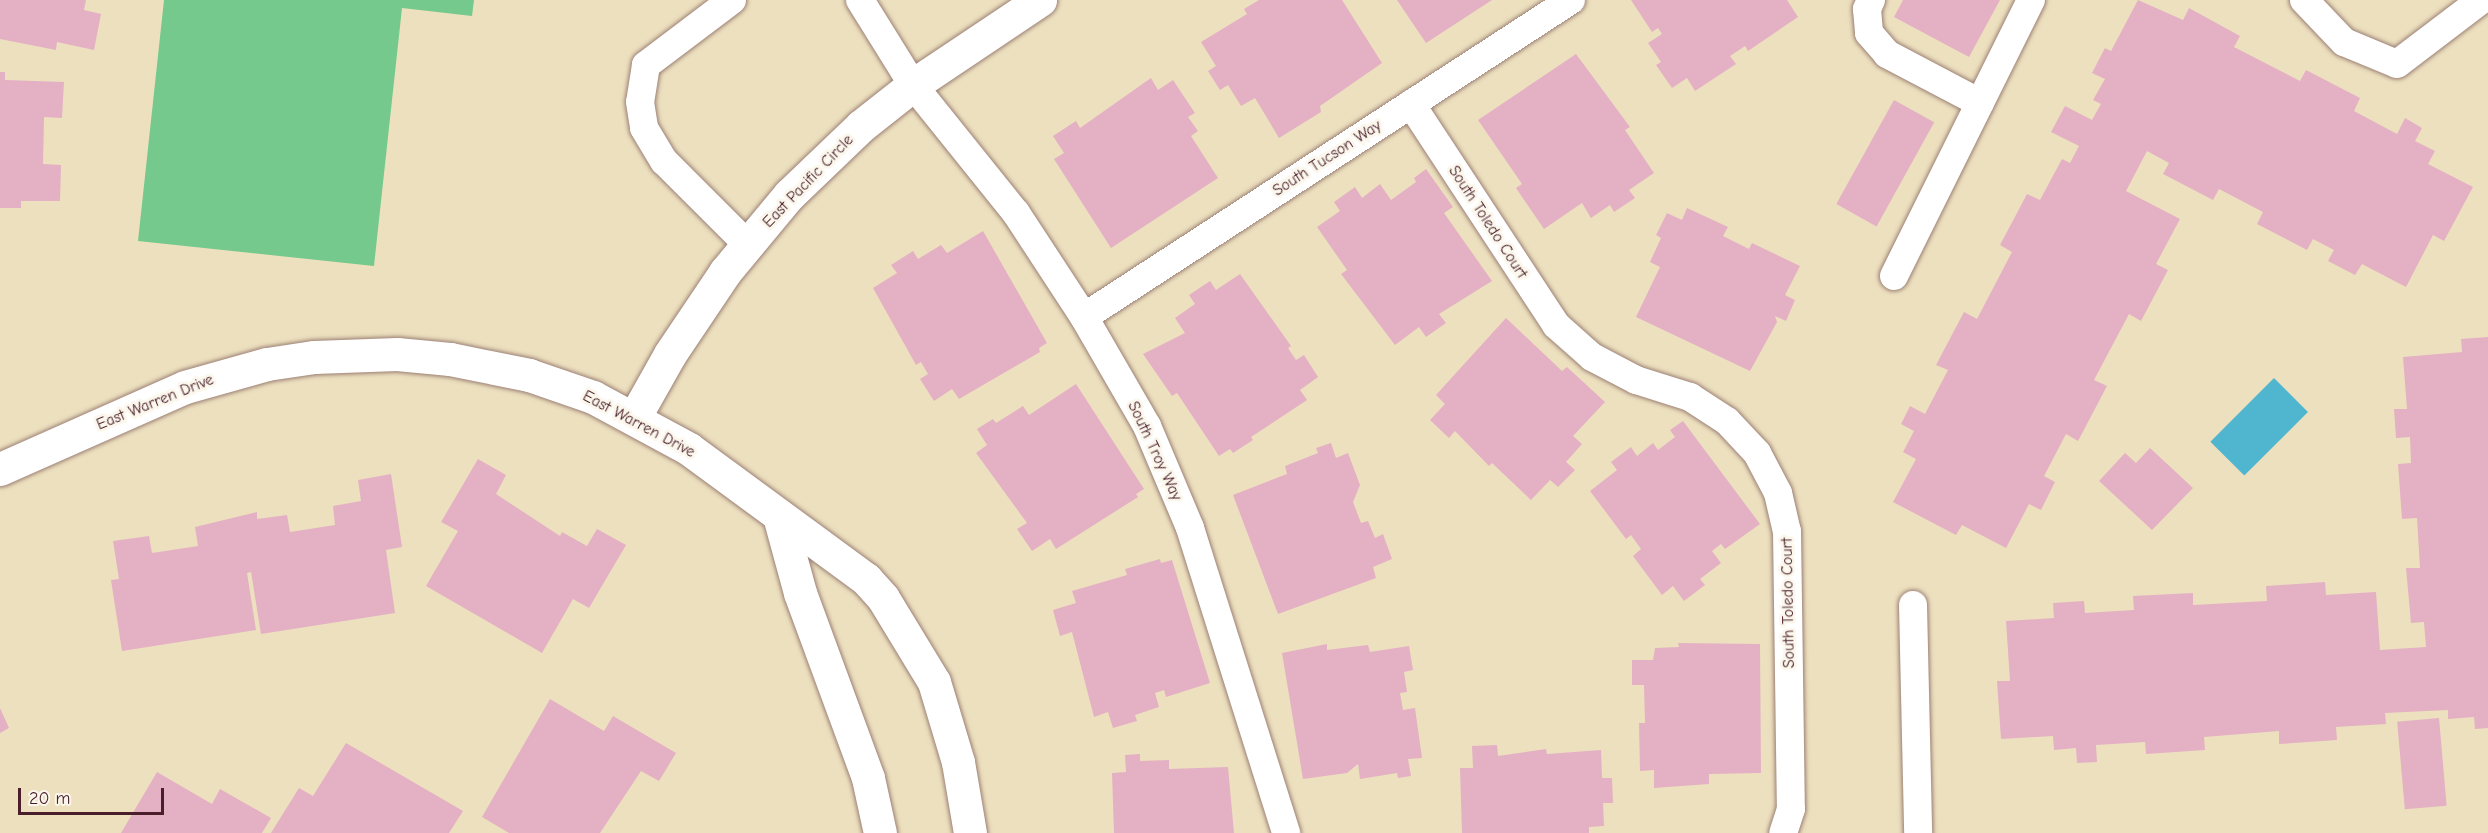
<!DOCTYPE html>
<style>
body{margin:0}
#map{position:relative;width:2488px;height:833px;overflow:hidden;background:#ede0bf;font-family:"Comic Neue",sans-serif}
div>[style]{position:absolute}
.green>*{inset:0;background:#75c98c}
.water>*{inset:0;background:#50b5cf;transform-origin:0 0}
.building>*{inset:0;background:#e4b0c4;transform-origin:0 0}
.roads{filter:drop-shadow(0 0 2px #9c8075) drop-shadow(0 0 2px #9c8075)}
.lane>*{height:28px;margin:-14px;padding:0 14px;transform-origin:14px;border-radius:14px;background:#fff}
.street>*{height:33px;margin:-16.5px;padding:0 16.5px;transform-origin:16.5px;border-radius:16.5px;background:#fff}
span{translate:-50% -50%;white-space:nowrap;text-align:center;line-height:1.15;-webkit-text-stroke:6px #fbf7ec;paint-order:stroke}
.street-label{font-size:16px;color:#4a1f2b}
.scale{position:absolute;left:18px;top:788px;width:146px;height:27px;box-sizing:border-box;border:3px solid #4a1f2b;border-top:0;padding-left:8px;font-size:18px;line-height:21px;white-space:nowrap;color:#4a1f2b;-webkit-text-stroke:4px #fbf7ec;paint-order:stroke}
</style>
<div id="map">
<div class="green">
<i style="clip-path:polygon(164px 0,474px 0,472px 16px,402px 8px,374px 266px,138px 241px)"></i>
</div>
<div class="water">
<i style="left:2274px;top:378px;width:48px;height:90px;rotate:45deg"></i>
</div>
<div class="building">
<i style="clip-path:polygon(0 0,86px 0,84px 10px,101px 14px,94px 50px,57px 42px,56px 50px,0 39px)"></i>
<i style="clip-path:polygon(1259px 0,1342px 0,1382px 63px,1320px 106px,1321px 112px,1279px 138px,1255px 98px,1241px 106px,1228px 85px,1220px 90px,1208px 71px,1216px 66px,1201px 42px,1247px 14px,1244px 9px)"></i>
<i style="clip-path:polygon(1397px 0,1492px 0,1426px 43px)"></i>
<i style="clip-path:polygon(1631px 0,1787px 0,1798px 17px,1748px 51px,1745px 46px,1730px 56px,1736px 64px,1695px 91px,1687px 78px,1672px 88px,1656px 65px,1661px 62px,1648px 43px,1662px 34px,1658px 28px,1652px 32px)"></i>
<i style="clip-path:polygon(1903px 0,2000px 0,1969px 57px,1894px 17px)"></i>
<i style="clip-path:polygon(2138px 0,2183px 20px,2189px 8px,2240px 36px,2234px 47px,2300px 81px,2306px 70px,2360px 98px,2354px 111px,2397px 134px,2405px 118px,2422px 128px,2415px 141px,2435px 151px,2428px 164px,2473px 187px,2444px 241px,2433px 235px,2406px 287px,2362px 264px,2355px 275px,2328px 261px,2334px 250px,2313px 239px,2307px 250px,2257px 224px,2263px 212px,2219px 189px,2213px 200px,2163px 174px,2169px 163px,2147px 151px,2126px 191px,2180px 219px,2156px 264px,2168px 270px,2141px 321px,2129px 314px,2094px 380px,2107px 386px,2078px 441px,2066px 434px,2044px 476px,2055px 482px,2041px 510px,2029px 504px,2006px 548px,1962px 525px,1956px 535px,1893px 502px,1916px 459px,1903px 452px,1914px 431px,1901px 424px,1910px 406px,1925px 414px,1948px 370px,1936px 365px,1964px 312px,1977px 319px,2012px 252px,2000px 245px,2027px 194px,2040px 200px,2062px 159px,2070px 163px,2079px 146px,2051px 132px,2065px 106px,2092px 120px,2101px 104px,2093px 100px,2105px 79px,2092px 73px,2105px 48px,2111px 51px)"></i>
<i style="clip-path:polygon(1576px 54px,1630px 127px,1625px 130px,1654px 173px,1629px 190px,1635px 198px,1614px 212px,1610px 205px,1591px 218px,1582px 203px,1544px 229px,1516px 188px,1522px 184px,1478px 120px)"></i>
<i style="clip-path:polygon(0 72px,5px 72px,5px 80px,64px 82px,62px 118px,44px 117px,43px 164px,61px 165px,60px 201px,21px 201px,21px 208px,0 208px)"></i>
<i style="clip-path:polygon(1151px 78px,1158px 90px,1173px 80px,1195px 113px,1188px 117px,1198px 131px,1191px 136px,1218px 178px,1111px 248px,1054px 159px,1064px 153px,1053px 136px,1076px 121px,1080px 128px)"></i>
<i style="left:1894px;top:100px;width:46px;height:119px;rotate:29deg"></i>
<i style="clip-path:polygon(1426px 169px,1453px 207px,1444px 213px,1492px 281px,1439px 314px,1446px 323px,1426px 337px,1419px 327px,1395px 345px,1341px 274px,1347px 270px,1317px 227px,1340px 211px,1334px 202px,1355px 187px,1362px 198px,1380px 184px,1391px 200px,1416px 182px,1414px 178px)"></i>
<i style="clip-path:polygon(1687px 208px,1728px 227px,1723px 236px,1749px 249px,1752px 243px,1800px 266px,1785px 295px,1795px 300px,1786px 321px,1775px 316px,1777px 322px,1750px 371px,1636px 317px,1660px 267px,1650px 262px,1661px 238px,1656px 235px,1667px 213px,1682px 220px)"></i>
<i style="clip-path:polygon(983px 231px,1047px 343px,1039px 348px,1040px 352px,959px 399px,952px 389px,934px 401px,920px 379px,928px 374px,921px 362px,916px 365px,873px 288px,897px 273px,891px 265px,913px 251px,918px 259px,941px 245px,947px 253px)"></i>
<i style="clip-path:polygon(1240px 274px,1291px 346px,1288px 348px,1296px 360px,1304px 355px,1318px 377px,1300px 390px,1307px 400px,1251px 437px,1253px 440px,1233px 453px,1230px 449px,1219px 456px,1177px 393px,1172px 396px,1143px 354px,1185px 333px,1175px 318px,1195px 304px,1189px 295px,1210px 281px,1216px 290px)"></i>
<i style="clip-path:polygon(1506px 318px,1562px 371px,1567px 367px,1605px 402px,1573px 436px,1582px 444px,1566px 462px,1575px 470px,1558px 487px,1550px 480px,1531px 500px,1492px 463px,1489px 466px,1455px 431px,1449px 438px,1430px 420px,1445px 404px,1436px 395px)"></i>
<i style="clip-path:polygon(2488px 337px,2488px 728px,2475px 729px,2474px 717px,2448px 719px,2448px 710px,2385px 713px,2386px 724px,2336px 727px,2337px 740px,2279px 744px,2279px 731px,2204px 737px,2205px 750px,2146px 754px,2145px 742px,2096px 745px,2097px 762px,2077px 763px,2076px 748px,2054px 750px,2053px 736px,2001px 739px,1997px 681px,2010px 681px,2006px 621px,2054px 618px,2053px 603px,2084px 601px,2085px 613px,2134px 610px,2133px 596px,2193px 593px,2193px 605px,2267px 601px,2266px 586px,2325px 582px,2326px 595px,2376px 592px,2380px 650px,2426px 647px,2424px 622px,2411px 623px,2406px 568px,2420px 568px,2417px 518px,2402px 519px,2398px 464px,2411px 463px,2410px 437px,2396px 438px,2394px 409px,2407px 409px,2403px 357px,2462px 352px,2461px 339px)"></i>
<i style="clip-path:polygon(1076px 384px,1144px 489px,1136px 494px,1138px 497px,1056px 549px,1050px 539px,1032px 551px,1017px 529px,1027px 523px,976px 453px,987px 445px,977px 429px,993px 419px,996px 423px,1023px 406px,1029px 415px)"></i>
<i style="clip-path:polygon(1683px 421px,1760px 524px,1725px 549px,1721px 544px,1712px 551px,1721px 563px,1700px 579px,1705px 585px,1684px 601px,1673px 586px,1662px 595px,1633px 556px,1641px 549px,1631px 535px,1626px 539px,1590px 491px,1617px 470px,1611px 462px,1631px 447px,1637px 456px,1653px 443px,1658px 450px,1675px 437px,1670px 430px)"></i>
<i style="clip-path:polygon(1331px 443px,1336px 458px,1348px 453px,1360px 485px,1353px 502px,1361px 523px,1368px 521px,1375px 538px,1383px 534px,1392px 559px,1373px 567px,1376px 578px,1278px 614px,1233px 495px,1287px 474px,1285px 466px,1318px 453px,1316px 448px)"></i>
<i style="clip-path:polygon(2150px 448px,2193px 488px,2152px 530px,2099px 481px,2125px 453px,2136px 463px)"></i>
<i style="clip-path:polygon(478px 459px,506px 475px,496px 494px,560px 536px,562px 532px,587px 546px,597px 529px,626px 545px,589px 608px,573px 599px,542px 653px,426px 586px,458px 531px,441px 522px)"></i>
<i style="clip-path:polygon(391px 474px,402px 547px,386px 550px,395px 613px,261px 634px,251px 572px,247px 573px,256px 630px,122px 651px,111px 580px,119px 579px,113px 541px,149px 536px,152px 553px,198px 546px,195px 527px,257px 512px,257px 519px,287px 515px,290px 532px,335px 525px,333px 506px,361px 501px,358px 480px)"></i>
<i style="clip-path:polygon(1160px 559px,1161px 563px,1172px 560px,1210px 683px,1166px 697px,1164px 690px,1155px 693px,1159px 707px,1135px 715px,1137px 721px,1113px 728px,1108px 712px,1094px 717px,1072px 632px,1060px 636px,1053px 610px,1076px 603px,1072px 591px,1127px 575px,1125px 569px)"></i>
<i style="clip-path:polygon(1678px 643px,1760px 644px,1761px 773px,1709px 774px,1709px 784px,1654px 788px,1654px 770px,1640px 771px,1639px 723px,1645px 723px,1644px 685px,1632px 685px,1632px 660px,1653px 660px,1655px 648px,1679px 647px)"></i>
<i style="clip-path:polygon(1327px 644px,1327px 650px,1368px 645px,1370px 652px,1409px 646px,1413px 670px,1404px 672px,1407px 692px,1400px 693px,1403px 710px,1415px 708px,1422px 758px,1408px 759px,1411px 776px,1398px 778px,1397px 773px,1360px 779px,1358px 764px,1347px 773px,1303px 779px,1282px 653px)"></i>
<i style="clip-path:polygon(550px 699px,604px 731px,613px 716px,676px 753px,659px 781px,641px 771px,600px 833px,509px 833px,482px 817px)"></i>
<i style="clip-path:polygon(0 708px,9px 728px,0 733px)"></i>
<i style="left:2439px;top:718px;width:88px;height:42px;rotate:85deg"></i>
<i style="clip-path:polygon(346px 743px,463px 811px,449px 833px,271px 833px,299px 788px,313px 796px)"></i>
<i style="clip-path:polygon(1497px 745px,1498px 756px,1546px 749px,1547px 754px,1601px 750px,1602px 778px,1612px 778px,1613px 803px,1603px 803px,1604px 826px,1589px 827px,1589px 833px,1462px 833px,1460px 768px,1473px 768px,1472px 746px)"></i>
<i style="clip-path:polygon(1140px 754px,1140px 761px,1169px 760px,1169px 769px,1228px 767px,1234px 833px,1114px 833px,1112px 773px,1126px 772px,1125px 755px)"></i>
<i style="clip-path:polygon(157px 772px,212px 804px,220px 789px,271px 818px,262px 833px,121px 833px)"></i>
</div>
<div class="roads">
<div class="lane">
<i style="left:732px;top:0;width:108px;rotate:142.9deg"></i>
<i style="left:646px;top:65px;width:37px;rotate:99deg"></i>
<i style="left:640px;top:102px;width:26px;rotate:81deg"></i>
<i style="left:644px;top:128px;width:39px;rotate:59deg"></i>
<i style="left:664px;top:161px;width:119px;rotate:45deg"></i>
<i style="left:860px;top:0;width:100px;rotate:58.1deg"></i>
<i style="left:913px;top:85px;width:164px;rotate:51.2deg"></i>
<i style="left:1016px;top:213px;width:124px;rotate:56.8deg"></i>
<i style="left:1084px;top:317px;width:126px;rotate:60deg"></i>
<i style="left:1147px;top:426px;width:111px;rotate:67.1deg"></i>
<i style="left:1190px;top:528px;width:320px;rotate:72.5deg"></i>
<i style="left:1871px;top:0;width:10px;rotate:114deg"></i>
<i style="left:1867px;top:9px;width:24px;rotate:85deg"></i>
<i style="left:1869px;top:33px;width:28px;rotate:49deg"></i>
<i style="left:1887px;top:54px;width:105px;rotate:27.8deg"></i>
<i style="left:2304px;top:0;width:58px;rotate:46.4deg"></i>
<i style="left:2344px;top:42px;width:57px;rotate:22.5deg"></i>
<i style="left:2397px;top:64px;width:106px;rotate:-37.3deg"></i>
<i style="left:1411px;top:104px;width:264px;rotate:56.7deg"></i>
<i style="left:1556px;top:325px;width:48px;rotate:41.6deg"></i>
<i style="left:1592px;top:357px;width:50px;rotate:27.6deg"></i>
<i style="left:1636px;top:380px;width:57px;rotate:17.5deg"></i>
<i style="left:1690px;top:397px;width:44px;rotate:33deg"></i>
<i style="left:1727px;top:421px;width:44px;rotate:46.8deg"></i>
<i style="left:1757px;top:453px;width:45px;rotate:62.3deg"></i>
<i style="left:1778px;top:493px;width:39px;rotate:77deg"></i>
<i style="left:1787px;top:531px;width:278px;rotate:89.2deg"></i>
<i style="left:1791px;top:809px;width:25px;rotate:108deg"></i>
<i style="left:1894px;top:276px;width:308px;rotate:-63.6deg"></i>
<i style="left:1084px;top:317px;width:581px;rotate:-33.06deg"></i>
<i style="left:1913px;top:605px;width:228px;rotate:88.7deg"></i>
</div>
<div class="street">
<i style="left:634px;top:418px;width:73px;rotate:-60.6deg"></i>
<i style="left:670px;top:354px;width:99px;rotate:-56.1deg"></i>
<i style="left:725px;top:272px;width:100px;rotate:-50.3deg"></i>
<i style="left:789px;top:195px;width:100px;rotate:-43.8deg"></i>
<i style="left:861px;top:126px;width:66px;rotate:-38.3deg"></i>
<i style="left:913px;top:85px;width:153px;rotate:-33.8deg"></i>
<i style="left:0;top:469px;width:202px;rotate:-23.9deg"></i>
<i style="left:185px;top:387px;width:85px;rotate:-15.7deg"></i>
<i style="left:267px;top:364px;width:48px;rotate:-8.5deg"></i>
<i style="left:314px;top:357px;width:83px;rotate:-2.1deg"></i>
<i style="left:397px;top:354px;width:53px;rotate:5.4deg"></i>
<i style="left:450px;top:359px;width:81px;rotate:11.4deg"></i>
<i style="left:529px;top:375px;width:68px;rotate:19deg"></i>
<i style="left:593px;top:397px;width:109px;rotate:28.4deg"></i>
<i style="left:689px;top:449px;width:220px;rotate:36.3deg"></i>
<i style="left:866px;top:579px;width:25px;rotate:48deg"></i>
<i style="left:883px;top:598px;width:98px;rotate:58.7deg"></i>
<i style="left:934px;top:682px;width:84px;rotate:73.3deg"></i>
<i style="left:958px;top:762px;width:72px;rotate:80.4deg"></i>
<i style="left:779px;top:516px;width:80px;rotate:74.7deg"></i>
<i style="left:800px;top:593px;width:197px;rotate:69.8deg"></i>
<i style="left:868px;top:778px;width:56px;rotate:77.7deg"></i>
</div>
</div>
<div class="street-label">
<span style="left:1327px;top:158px;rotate:-33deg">South Tucson Way</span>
<span style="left:808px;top:181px;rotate:-46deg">East Pacific Circle</span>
<span style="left:1488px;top:222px;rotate:57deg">South Toledo Court</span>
<span style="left:155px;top:402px;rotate:-22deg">East Warren Drive</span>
<span style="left:639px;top:424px;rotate:28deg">East Warren Drive</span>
<span style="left:1155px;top:451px;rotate:65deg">South Troy Way</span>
<span style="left:1788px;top:603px;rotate:-91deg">South Toledo Court</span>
</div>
<div class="scale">20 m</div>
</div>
